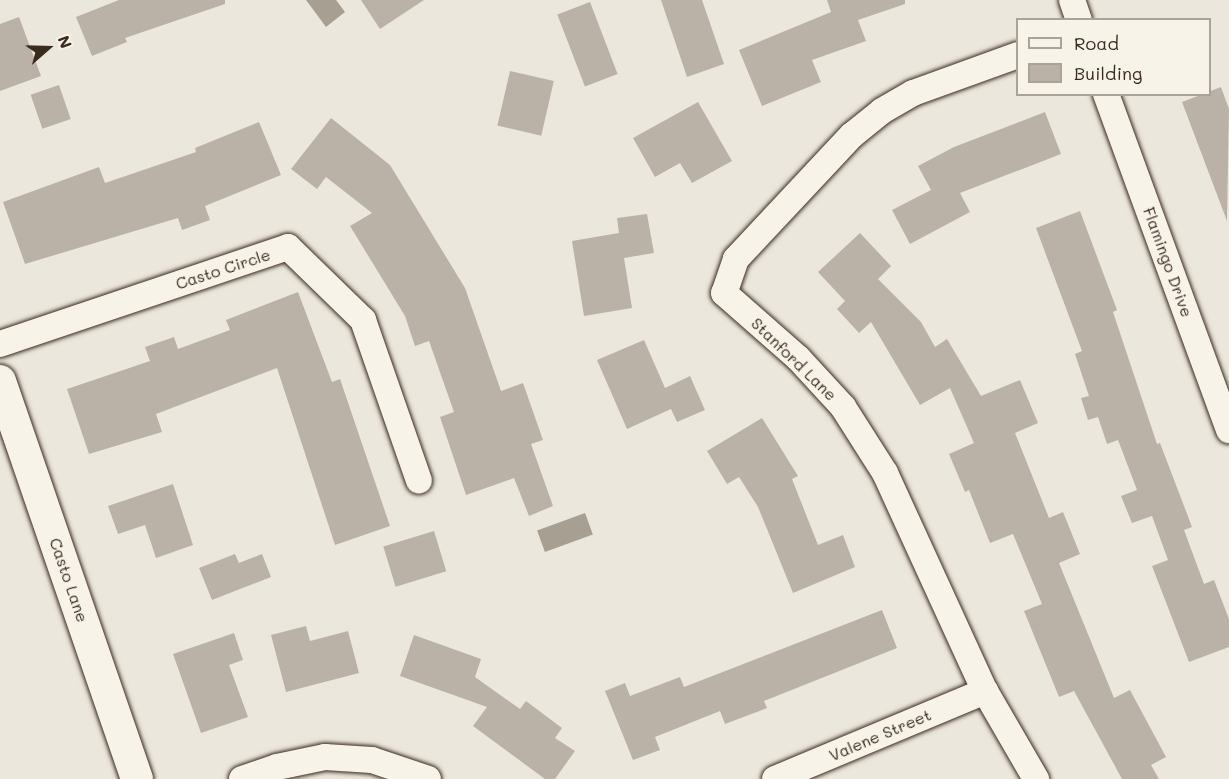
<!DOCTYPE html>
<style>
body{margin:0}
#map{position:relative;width:1229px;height:779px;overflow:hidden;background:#ece7dc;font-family:Mali,sans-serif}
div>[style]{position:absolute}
.water>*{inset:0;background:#a89f93;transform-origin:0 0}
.building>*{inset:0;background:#bab2a7;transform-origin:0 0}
.roads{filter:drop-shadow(0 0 2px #3b2a1e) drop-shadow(0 0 2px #3b2a1e)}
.minor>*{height:26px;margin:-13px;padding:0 13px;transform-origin:13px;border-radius:13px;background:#f7f3e8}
.tertiary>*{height:32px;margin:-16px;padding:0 16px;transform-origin:16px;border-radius:16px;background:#f7f3e8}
span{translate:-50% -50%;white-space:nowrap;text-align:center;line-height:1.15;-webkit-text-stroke:4.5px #f7f3e8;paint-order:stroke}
.street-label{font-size:16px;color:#3b2a1e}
.legend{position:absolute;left:1016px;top:18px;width:195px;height:78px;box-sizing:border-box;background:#f7f3e8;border:2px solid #aca397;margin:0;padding:8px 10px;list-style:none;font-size:18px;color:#3b2a1e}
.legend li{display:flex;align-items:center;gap:12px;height:30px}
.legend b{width:30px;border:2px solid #aca397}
.north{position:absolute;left:18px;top:18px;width:60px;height:60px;-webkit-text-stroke:4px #f7f3e8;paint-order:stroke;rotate:70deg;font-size:16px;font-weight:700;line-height:24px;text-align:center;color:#3b2a1e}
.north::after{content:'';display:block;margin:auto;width:21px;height:27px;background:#3b2a1e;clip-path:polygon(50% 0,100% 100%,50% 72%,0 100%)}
</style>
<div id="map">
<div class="water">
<i style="clip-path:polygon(306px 0,336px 0,345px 12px,326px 27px)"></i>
<i style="left:585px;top:513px;width:23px;height:51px;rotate:70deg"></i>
</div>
<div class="building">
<i style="clip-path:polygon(119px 0,225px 0,225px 4px,125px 38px,127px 42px,92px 56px,76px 17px)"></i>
<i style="clip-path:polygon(361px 0,424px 0,380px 29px)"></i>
<i style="clip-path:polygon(661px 0,702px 0,724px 64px,687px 77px)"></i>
<i style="clip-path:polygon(827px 0,905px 0,905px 4px,858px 20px,866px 41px,812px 60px,821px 82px,762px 106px,739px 50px,831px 12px)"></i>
<i style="left:590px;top:2px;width:77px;height:35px;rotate:69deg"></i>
<i style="clip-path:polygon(19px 17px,41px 76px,0 91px,0 24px)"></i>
<i style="left:510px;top:71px;width:45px;height:56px;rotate:13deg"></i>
<i style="left:59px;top:85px;width:36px;height:30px;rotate:71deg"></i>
<i style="clip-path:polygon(1221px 87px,1229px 109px,1227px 221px,1182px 102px)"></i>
<i style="clip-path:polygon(698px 102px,732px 161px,692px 183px,680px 163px,655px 177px,633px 138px)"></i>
<i style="clip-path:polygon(1045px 112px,1061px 154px,960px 193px,970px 212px,910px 244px,892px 210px,931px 190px,918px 166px,954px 147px)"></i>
<i style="clip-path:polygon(331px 118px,390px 165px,465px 288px,501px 391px,523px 383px,543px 440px,531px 444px,553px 506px,529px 516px,514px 478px,466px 495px,440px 417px,454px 412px,429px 341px,415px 346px,405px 316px,350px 226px,372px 213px,326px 177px,317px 189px,291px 169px)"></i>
<i style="clip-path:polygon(259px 122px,281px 175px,205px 206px,210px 220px,182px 230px,178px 218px,25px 264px,3px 202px,99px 167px,105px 183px,196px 152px,195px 148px)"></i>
<i style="clip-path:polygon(1080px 211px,1117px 310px,1113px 312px,1157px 444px,1160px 443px,1192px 527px,1184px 530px,1204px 584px,1214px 580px,1229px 619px,1229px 647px,1189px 662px,1152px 566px,1168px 560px,1152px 516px,1132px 523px,1121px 496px,1137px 490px,1118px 440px,1107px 444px,1098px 417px,1088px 420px,1081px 398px,1089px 396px,1075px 354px,1082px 351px,1036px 228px)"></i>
<i style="clip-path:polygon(647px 214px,654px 253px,624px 258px,632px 308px,584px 316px,572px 241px,619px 233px,617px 218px)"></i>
<i style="clip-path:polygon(860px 233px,891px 266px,878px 279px,921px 322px,935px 347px,947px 339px,981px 396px,1020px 380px,1038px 423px,1015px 433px,1049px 518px,1063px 512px,1080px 554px,1059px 563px,1114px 698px,1130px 690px,1166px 757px,1151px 765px,1159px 779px,1122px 779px,1074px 691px,1059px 697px,1024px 611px,1042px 604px,1013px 534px,990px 543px,969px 490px,965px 492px,949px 454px,974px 443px,950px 388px,920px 405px,871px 322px,859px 333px,837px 309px,845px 301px,818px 272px)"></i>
<i style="clip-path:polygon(298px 292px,332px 382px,340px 379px,390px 526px,335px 545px,277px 368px,156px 414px,162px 432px,89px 454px,67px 389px,150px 361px,145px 347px,174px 337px,178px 349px,230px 330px,226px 320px)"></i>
<i style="clip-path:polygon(644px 340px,665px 388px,690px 376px,705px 410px,677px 422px,671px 409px,627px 429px,597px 360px)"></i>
<i style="clip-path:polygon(762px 418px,798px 476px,792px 479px,818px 545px,843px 535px,855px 567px,793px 593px,758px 507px,739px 477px,727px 484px,707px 451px)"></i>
<i style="clip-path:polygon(173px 484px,193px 545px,156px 558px,145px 525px,118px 534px,108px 506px)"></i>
<i style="left:434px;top:531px;width:42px;height:53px;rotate:73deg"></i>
<i style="clip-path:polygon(235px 554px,239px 563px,262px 554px,271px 577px,212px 600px,199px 568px)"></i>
<i style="clip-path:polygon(882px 610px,897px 648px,764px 701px,767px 708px,725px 724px,720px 711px,655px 737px,660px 750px,633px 760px,605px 691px,625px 683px,630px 696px,680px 677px,684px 687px)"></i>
<i style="clip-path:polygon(306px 626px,310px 641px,348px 631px,359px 673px,286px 692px,271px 635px)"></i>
<i style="clip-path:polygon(234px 633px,243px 660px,229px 665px,248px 717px,201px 733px,173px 654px)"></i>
<i style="clip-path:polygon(414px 635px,481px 659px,475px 677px,520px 709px,526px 701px,562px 728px,555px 738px,575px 751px,555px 779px,545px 779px,473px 726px,487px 707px,400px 676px)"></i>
</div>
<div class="roads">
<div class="minor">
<i style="left:1072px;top:0;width:21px;rotate:71deg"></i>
<i style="left:1018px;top:55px;width:112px;rotate:160.1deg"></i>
<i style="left:913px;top:93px;width:36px;rotate:150deg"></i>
<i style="left:882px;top:111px;width:38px;rotate:141deg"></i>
<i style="left:852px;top:135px;width:170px;rotate:133.1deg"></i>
<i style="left:736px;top:259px;width:36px;rotate:109deg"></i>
<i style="left:724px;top:293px;width:98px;rotate:41.3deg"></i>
<i style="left:798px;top:358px;width:67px;rotate:47.4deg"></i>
<i style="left:843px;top:407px;width:78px;rotate:57.5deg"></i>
<i style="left:885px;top:473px;width:240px;rotate:65.4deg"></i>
<i style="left:985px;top:691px;width:102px;rotate:59.9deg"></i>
<i style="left:1106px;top:94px;width:358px;rotate:69.9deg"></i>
<i style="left:0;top:344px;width:304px;rotate:-18.6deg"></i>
<i style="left:288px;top:247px;width:105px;rotate:44.2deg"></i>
<i style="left:363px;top:320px;width:170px;rotate:70.8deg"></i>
<i style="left:242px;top:779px;width:37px;rotate:-19deg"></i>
<i style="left:277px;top:767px;width:49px;rotate:-11.8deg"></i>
<i style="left:325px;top:757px;width:47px;rotate:3.7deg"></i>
<i style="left:372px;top:760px;width:59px;rotate:18.7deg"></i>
<i style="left:775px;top:779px;width:228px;rotate:-22.7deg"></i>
</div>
<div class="tertiary">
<i style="left:0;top:381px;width:421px;rotate:71deg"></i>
</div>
</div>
<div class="street-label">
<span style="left:1168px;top:262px;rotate:70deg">Flamingo Drive</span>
<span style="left:223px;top:269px;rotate:-18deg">Casto Circle</span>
<span style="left:794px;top:359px;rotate:44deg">Stanford Lane</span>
<span style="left:69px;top:580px;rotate:71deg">Casto Lane</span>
<span style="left:880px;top:735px;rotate:-23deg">Valene Street</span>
</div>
<ul class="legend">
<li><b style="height:8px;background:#f7f3e8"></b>Road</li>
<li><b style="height:16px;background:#bab2a7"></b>Building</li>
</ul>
<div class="north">N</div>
</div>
